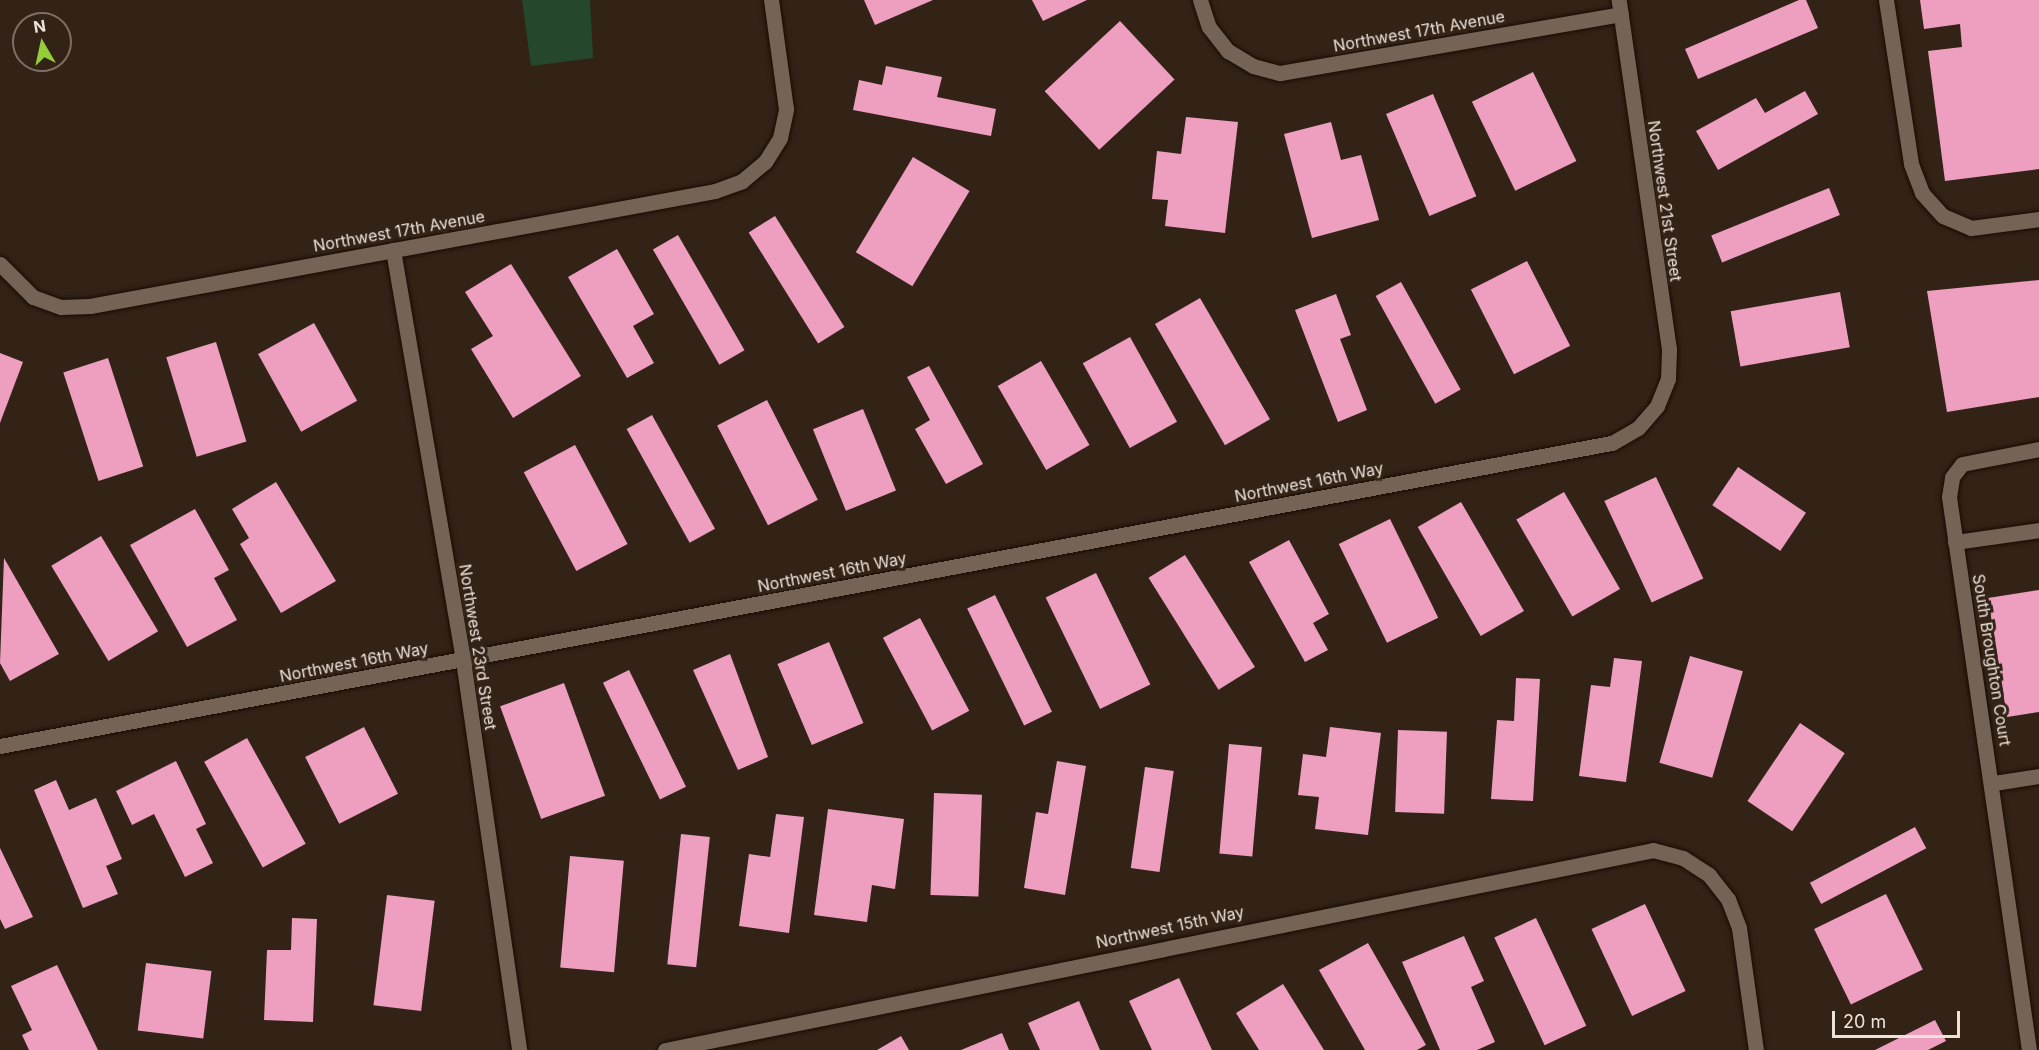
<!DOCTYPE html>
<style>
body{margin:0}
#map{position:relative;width:2039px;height:1050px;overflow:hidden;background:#332317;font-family:Inter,sans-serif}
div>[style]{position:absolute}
.green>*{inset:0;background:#25472c}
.building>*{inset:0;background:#ee9fc0;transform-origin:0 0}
.roads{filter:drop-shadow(0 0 2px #1a0c03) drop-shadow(0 0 2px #1a0c03)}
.minor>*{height:15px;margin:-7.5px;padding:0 7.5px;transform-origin:7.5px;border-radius:7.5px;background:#756355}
span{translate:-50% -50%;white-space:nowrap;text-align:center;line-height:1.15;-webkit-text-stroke:6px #332317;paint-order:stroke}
.street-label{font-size:16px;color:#ede2da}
.north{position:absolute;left:12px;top:12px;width:60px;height:60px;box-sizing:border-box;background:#332317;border:2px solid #7d6f65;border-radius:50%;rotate:351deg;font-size:16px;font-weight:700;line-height:24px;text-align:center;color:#ede2da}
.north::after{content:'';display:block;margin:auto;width:21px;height:27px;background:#95cc3a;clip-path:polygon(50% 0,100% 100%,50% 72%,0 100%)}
.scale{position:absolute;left:1832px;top:1011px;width:128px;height:27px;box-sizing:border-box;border:3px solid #ede2da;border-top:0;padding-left:8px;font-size:18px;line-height:21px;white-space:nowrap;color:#ede2da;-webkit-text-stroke:4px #332317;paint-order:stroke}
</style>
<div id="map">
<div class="green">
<i style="clip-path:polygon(522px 0,590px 0,593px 58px,531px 66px)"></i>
</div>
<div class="building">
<i style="clip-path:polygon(864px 0,933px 0,875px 25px)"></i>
<i style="clip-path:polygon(1032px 0,1087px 0,1043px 21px)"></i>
<i style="clip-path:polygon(1799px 0,1806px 0,1818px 28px,1698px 79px,1685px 49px)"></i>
<i style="clip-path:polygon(1920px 0,2039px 0,2039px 169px,1945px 181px,1928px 51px,1962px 47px,1960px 24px,1924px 29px)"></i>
<i style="left:1120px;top:21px;width:80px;height:103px;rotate:47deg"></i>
<i style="clip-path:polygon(886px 66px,942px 77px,937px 97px,996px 109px,991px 136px,853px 110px,859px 80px,882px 85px)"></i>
<i style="left:1533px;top:72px;width:99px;height:68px;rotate:64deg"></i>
<i style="clip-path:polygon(1805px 91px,1818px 114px,1718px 170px,1696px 131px,1756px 98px,1765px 113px)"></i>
<i style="left:1433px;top:94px;width:111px;height:51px;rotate:67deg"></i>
<i style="clip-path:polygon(1186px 117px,1238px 122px,1225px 233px,1165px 226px,1168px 200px,1152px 199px,1157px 151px,1181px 154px)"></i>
<i style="clip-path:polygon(1331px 122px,1341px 160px,1361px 155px,1379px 220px,1312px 238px,1284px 134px)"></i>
<i style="left:913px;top:157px;width:66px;height:111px;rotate:31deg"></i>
<i style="left:1829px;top:188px;width:29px;height:127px;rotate:68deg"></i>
<i style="left:775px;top:216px;width:131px;height:31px;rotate:58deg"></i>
<i style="left:678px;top:235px;width:133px;height:29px;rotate:60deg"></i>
<i style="clip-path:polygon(617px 249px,654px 314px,633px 326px,654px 363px,627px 378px,568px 277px)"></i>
<i style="left:1527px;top:261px;width:95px;height:63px;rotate:63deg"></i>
<i style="clip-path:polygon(511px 264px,581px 376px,513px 418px,471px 349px,493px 336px,465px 292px)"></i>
<i style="clip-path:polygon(2039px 280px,2039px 397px,1947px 412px,1927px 291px)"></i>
<i style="left:1401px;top:282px;width:123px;height:29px;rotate:61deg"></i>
<i style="left:1840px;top:292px;width:56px;height:111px;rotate:80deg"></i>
<i style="clip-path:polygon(1336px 294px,1351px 335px,1340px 339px,1367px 410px,1338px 422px,1295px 310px)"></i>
<i style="left:1200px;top:298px;width:140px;height:52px;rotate:60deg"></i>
<i style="left:314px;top:323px;width:89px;height:64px;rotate:61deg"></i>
<i style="left:1130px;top:337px;width:97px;height:54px;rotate:61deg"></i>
<i style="left:216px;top:342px;width:104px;height:52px;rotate:73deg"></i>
<i style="clip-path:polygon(0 353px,23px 362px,0 423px)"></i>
<i style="left:108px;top:358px;width:114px;height:47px;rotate:72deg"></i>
<i style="left:1041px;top:361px;width:97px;height:50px;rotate:60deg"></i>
<i style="clip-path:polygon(929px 366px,983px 464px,946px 484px,915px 429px,930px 420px,907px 377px)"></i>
<i style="left:767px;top:400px;width:112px;height:56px;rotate:63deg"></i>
<i style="left:863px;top:409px;width:88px;height:54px;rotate:68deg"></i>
<i style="left:652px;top:415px;width:130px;height:29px;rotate:61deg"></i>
<i style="left:575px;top:445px;width:112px;height:58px;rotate:62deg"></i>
<i style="left:1738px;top:467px;width:82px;height:46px;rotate:34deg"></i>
<i style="left:1656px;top:477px;width:112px;height:57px;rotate:65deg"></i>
<i style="clip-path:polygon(276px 482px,336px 581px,281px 613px,240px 544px,249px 538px,232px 509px)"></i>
<i style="left:1564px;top:492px;width:112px;height:55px;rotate:60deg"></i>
<i style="left:1461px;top:502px;width:126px;height:50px;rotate:60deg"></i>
<i style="clip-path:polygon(195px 509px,229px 570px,214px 578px,237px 620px,187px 647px,130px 545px)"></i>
<i style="left:1390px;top:519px;width:110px;height:57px;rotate:64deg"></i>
<i style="left:101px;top:536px;width:111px;height:58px;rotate:59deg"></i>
<i style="clip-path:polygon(1289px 540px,1329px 614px,1313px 623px,1328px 650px,1305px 662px,1249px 562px)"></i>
<i style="left:1185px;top:555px;width:132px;height:43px;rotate:58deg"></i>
<i style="clip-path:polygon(4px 558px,59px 654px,10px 681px,0 663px)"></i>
<i style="left:1096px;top:573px;width:124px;height:56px;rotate:64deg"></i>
<i style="clip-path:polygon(2039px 590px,2039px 712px,2007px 717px,1988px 598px)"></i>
<i style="left:995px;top:595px;width:130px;height:31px;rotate:64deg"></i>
<i style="left:920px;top:618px;width:105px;height:42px;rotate:62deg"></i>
<i style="left:829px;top:642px;width:88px;height:56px;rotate:67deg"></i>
<i style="clip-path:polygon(730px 654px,768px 757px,738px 770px,693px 670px)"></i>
<i style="left:1690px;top:656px;width:55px;height:111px;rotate:16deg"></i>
<i style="clip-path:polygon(1614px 658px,1642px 661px,1626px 782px,1579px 776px,1591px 685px,1610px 687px)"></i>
<i style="left:629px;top:670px;width:130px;height:29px;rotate:64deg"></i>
<i style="clip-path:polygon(1516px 678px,1540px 679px,1533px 801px,1491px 799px,1497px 720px,1514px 721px)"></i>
<i style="left:564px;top:683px;width:120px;height:68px;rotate:70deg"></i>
<i style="left:1800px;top:723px;width:54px;height:94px;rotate:34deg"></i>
<i style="left:364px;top:727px;width:75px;height:66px;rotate:63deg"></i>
<i style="clip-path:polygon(1330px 727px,1381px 733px,1368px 835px,1315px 829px,1319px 797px,1298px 795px,1303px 754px,1326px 757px)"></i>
<i style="left:1398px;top:730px;width:49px;height:82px;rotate:2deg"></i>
<i style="left:247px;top:738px;width:121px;height:49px;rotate:61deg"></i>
<i style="left:1229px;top:744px;width:33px;height:110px;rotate:5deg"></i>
<i style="clip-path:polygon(176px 761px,206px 824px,196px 829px,213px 863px,185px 877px,154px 814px,132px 825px,116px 791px)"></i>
<i style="clip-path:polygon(1057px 761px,1086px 766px,1065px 895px,1024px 888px,1036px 812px,1048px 814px)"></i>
<i style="left:1145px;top:767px;width:29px;height:102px;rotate:8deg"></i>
<i style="clip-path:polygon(56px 780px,69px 810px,96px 798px,122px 859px,106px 866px,118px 894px,83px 908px,34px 790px)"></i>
<i style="left:934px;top:793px;width:48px;height:102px;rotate:2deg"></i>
<i style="clip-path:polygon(828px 809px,904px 819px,895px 889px,872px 885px,867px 922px,814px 915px)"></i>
<i style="clip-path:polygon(776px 814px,804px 817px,789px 933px,739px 926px,749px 854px,770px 857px)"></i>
<i style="left:1915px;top:827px;width:24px;height:119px;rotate:62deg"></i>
<i style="left:681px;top:834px;width:29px;height:131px;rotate:6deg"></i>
<i style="clip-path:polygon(0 848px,33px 917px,5px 929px,0 919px)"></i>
<i style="left:570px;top:856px;width:54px;height:112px;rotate:5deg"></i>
<i style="left:1886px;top:894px;width:84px;height:80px;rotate:64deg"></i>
<i style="left:387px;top:895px;width:48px;height:111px;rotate:7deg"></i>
<i style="left:1645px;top:904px;width:96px;height:59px;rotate:65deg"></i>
<i style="clip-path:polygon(292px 918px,317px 919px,313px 1022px,264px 1020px,267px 950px,291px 950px)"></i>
<i style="left:1536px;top:918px;width:119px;height:46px;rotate:65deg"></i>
<i style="clip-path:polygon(1464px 936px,1484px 981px,1471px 987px,1495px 1042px,1477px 1050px,1440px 1050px,1402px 962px)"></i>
<i style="clip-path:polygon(1368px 943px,1426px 1045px,1417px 1050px,1365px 1050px,1319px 970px)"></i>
<i style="left:146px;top:963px;width:66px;height:68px;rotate:7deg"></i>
<i style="clip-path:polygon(57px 965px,98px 1050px,29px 1050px,22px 1035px,32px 1030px,11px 986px)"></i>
<i style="clip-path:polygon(1179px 978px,1212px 1050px,1152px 1050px,1129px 1001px)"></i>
<i style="clip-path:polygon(1283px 984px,1324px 1050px,1259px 1050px,1236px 1013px)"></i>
<i style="clip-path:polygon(1079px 1001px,1100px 1050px,1040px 1050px,1028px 1023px)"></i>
<i style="clip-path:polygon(1935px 1020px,1946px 1041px,1928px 1050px,1875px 1050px)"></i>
<i style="clip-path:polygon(1002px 1033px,1009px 1050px,961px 1050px)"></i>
<i style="clip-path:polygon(901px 1036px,909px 1050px,877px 1050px)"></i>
</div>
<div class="roads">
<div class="minor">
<i style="left:1200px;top:0;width:28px;rotate:72deg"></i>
<i style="left:1209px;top:27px;width:31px;rotate:52deg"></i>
<i style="left:1228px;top:51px;width:29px;rotate:31deg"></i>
<i style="left:1253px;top:66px;width:28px;rotate:15deg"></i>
<i style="left:1280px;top:73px;width:346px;rotate:-9.8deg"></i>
<i style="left:1886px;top:0;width:166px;rotate:81.3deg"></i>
<i style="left:1911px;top:164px;width:31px;rotate:69deg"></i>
<i style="left:1922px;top:193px;width:31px;rotate:48deg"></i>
<i style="left:1943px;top:216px;width:30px;rotate:23deg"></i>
<i style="left:1971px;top:228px;width:69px;rotate:-7.5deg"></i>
<i style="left:393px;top:250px;width:416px;rotate:80.3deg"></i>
<i style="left:463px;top:660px;width:394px;rotate:81.8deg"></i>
<i style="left:0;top:264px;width:47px;rotate:45deg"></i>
<i style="left:33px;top:297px;width:30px;rotate:20deg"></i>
<i style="left:61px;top:307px;width:29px;rotate:-2deg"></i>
<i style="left:90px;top:306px;width:635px;rotate:-10.43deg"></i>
<i style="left:715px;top:191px;width:29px;rotate:-20deg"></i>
<i style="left:742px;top:181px;width:30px;rotate:-40deg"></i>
<i style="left:765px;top:162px;width:28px;rotate:-58deg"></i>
<i style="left:780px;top:138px;width:30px;rotate:-78deg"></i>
<i style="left:786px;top:109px;width:110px;rotate:-97.8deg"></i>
<i style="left:1955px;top:542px;width:85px;rotate:-8.1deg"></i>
<i style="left:0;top:746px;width:1640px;rotate:-10.65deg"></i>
<i style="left:1612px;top:443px;width:30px;rotate:-30deg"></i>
<i style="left:1638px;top:428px;width:29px;rotate:-49deg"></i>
<i style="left:1657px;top:406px;width:29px;rotate:-68deg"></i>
<i style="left:1668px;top:379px;width:30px;rotate:-88deg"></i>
<i style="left:1669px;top:349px;width:353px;rotate:-98.2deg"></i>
<i style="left:1994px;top:783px;width:46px;rotate:-8.8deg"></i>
<i style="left:665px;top:1050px;width:1008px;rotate:-11.44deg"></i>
<i style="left:1653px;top:850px;width:31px;rotate:15deg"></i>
<i style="left:1683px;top:858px;width:31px;rotate:33deg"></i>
<i style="left:1709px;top:875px;width:31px;rotate:52deg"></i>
<i style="left:1728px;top:899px;width:31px;rotate:69deg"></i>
<i style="left:1739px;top:928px;width:123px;rotate:82.1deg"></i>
<i style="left:2029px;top:1050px;width:559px;rotate:-98.23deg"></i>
<i style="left:1949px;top:497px;width:20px;rotate:-81deg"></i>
<i style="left:1952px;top:477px;width:16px;rotate:-52deg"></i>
<i style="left:1962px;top:464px;width:78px;rotate:-11deg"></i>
</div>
</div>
<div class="street-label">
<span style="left:1419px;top:31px;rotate:-10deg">Northwest 17th Avenue</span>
<span style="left:1665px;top:201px;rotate:82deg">Northwest 21st Street</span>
<span style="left:399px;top:231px;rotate:-10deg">Northwest 17th Avenue</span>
<span style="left:1309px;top:482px;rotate:-11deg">Northwest 16th Way</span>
<span style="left:832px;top:572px;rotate:-11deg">Northwest 16th Way</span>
<span style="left:478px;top:647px;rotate:81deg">Northwest 23rd Street</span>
<span style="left:1992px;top:660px;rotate:81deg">South Broughton Court</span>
<span style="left:354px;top:662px;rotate:-11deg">Northwest 16th Way</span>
<span style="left:1170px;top:927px;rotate:-12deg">Northwest 15th Way</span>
</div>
<div class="north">N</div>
<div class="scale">20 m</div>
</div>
